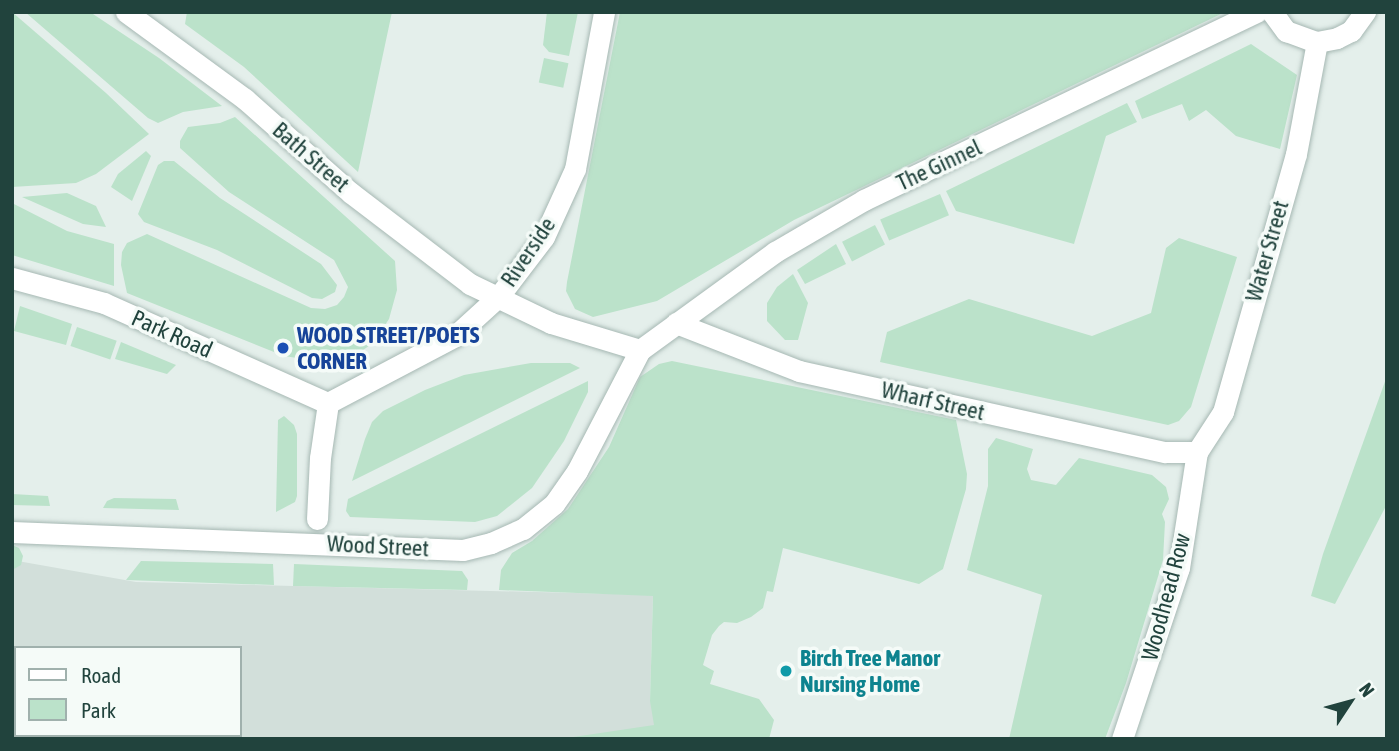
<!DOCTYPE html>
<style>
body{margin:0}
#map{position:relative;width:1399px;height:751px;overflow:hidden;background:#e4efeb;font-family:"Asap Condensed",sans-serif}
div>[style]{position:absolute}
.built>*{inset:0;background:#d2dfda}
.green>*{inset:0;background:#bbe2ca;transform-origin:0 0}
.roads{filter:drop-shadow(0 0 2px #a6b8b3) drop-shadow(0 0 2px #a6b8b3)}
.minor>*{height:21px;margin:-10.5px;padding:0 10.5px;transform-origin:10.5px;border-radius:10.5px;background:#fff}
.dots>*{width:19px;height:19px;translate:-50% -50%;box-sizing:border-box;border:4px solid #f5fbf8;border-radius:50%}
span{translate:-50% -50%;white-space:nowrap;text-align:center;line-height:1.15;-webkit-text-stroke:7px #f5fbf8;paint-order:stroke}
.street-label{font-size:23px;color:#21433d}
.transit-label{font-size:23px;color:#164399;font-weight:700}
.left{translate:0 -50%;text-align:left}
.culture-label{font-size:23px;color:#0d838f;font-weight:700}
.frame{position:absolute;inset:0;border:14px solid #21433d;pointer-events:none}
.legend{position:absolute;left:14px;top:646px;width:228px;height:91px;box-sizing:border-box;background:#f5fbf8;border:2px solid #a0b1ad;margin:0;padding:9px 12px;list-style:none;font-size:21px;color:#21433d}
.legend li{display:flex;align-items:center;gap:14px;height:35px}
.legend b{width:35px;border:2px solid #a0b1ad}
.north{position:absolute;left:1315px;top:667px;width:70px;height:70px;-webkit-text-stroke:5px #f5fbf8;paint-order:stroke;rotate:54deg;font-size:19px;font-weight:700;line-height:28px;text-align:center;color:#21433d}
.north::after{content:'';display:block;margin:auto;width:24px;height:32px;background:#21433d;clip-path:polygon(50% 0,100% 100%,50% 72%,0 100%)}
</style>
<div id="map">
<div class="built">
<i style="clip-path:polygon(evenodd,12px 560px,136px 582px,653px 595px,650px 701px,711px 739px,12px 739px,12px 560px,16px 648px,240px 648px,240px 735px,16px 735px,16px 648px)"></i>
</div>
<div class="green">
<i style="clip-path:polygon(12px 12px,106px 93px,149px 134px,96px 174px,76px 183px,12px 187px)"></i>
<i style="clip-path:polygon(25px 12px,90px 12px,159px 58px,222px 106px,183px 112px,158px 123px,148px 118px)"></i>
<i style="clip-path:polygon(187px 12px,392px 12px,358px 172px,244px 67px,185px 24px)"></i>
<i style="clip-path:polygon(547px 12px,578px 12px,569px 56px,549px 52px,543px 45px)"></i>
<i style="clip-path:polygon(620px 12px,1225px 12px,794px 220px,657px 301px,593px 317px,575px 309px,566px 291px,567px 282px)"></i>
<i style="clip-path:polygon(1251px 44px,1297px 75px,1280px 149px,1236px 136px,1206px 110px,1189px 121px,1182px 104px,1142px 119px,1135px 101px)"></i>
<i style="left:544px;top:58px;width:25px;height:25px;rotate:12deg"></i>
<i style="clip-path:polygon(1127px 103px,1137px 122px,1106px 136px,1074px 244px,956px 211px,946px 191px)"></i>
<i style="clip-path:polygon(235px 117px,395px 261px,397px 290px,389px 319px,373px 343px,349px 360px,316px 361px,284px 356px,127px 293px,121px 265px,122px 252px,127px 243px,147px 234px,311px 308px,325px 309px,337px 305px,344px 297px,348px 287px,334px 260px,229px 192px,180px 148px,180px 141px,188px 127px,220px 123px)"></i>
<i style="clip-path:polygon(146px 151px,151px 156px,132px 201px,111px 187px,118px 174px)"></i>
<i style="clip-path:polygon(164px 161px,174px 161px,220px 198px,321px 264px,337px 285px,335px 292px,322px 299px,312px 298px,217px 250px,144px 222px,138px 214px,158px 165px)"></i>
<i style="clip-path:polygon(67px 193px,96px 206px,106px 227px,83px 224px,22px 197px)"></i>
<i style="left:940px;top:194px;width:23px;height:65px;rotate:67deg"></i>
<i style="clip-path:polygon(12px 203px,67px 231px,114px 244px,114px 286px,12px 255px)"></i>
<i style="left:875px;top:225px;width:22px;height:37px;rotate:63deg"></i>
<i style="clip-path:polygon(1179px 238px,1237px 257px,1191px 407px,1179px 421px,1168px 425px,880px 362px,887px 332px,969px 299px,1092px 336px,1151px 313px,1166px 248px)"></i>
<i style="clip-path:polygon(836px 244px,846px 264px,805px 284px,797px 270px)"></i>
<i style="clip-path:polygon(793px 274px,808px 303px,798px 340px,785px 340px,767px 321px,767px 303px,777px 287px)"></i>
<i style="clip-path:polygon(20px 306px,72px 324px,66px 345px,14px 331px)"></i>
<i style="left:77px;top:327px;width:42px;height:20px;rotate:19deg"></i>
<i style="clip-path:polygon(121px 342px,176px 365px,167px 374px,115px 359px)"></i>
<i style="clip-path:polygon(672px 361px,956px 420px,967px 474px,966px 489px,943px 569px,919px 584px,783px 548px,773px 592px,767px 591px,763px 608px,751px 617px,737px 623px,724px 622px,719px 626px,712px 635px,703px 665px,714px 671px,710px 684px,759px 699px,774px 720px,769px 739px,560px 739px,654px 725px,650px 701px,653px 596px,499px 590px,501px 570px,512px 553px,532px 541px,568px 509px,609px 447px,640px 377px,659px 364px)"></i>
<i style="clip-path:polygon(531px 363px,570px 363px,580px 368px,352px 481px,365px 439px,372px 422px,383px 411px,425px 390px,464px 375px)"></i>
<i style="clip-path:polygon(1387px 376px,1387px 504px,1335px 604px,1311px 596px,1323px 554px)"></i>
<i style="clip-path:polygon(588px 381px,588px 392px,564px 441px,532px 488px,497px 516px,475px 522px,350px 517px,346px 511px,348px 499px)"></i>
<i style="clip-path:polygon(284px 416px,294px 425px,297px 434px,297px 496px,295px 502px,276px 512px,278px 420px)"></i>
<i style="clip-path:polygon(996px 438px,1033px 449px,1027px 469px,1031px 480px,1056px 485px,1079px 458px,1152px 475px,1166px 487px,1169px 499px,1162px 514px,1165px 522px,1163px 560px,1126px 683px,1105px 739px,1009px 739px,1042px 595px,967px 570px,988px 486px,988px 449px)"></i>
<i style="clip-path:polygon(12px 494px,48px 496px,50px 506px,12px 505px)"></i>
<i style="clip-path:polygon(114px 498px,176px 499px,179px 510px,103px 508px,107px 501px)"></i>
<i style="clip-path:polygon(12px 545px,19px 548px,23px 556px,21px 565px,12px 570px)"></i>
<i style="clip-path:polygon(141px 561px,273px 564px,274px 585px,126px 580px)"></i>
<i style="clip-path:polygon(294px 564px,462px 571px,468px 580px,467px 590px,293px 586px)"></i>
</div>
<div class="roads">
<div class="minor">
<i style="left:126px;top:12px;width:147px;rotate:36.2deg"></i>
<i style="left:245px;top:99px;width:142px;rotate:41.6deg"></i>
<i style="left:351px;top:193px;width:150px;rotate:37.4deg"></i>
<i style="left:470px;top:284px;width:90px;rotate:25.7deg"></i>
<i style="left:551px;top:323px;width:93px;rotate:16.9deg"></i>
<i style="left:1272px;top:12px;width:24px;rotate:54deg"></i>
<i style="left:1286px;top:31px;width:33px;rotate:20deg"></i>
<i style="left:1317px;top:42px;width:20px;rotate:-11deg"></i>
<i style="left:1337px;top:38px;width:16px;rotate:-27deg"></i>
<i style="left:1351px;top:31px;width:24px;rotate:-54deg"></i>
<i style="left:12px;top:278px;width:95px;rotate:15.2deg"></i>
<i style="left:104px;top:303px;width:245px;rotate:24.1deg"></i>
<i style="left:676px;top:323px;width:132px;rotate:21.3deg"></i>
<i style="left:799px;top:371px;width:375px;rotate:12.5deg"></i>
<i style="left:1165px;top:452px;width:32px"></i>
<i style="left:328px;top:403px;width:144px;rotate:-27.8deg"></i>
<i style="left:455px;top:336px;width:59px;rotate:-42.3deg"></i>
<i style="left:499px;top:296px;width:74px;rotate:-52.7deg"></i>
<i style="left:544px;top:237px;width:75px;rotate:-65.5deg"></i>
<i style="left:575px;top:169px;width:160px;rotate:-79.5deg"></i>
<i style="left:317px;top:519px;width:61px;rotate:-87.2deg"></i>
<i style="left:320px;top:458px;width:56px;rotate:-81.7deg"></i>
<i style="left:12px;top:532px;width:451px;rotate:2.3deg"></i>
<i style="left:463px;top:550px;width:29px;rotate:-14deg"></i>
<i style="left:491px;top:543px;width:35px;rotate:-24deg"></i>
<i style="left:523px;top:529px;width:40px;rotate:-39deg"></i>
<i style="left:554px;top:504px;width:40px;rotate:-55.1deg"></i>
<i style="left:577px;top:471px;width:136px;rotate:-62.5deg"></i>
<i style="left:640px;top:350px;width:167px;rotate:-36deg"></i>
<i style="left:775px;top:252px;width:103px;rotate:-30.3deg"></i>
<i style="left:864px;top:200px;width:436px;rotate:-25.6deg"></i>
<i style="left:1122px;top:739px;width:180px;rotate:-71.6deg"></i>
<i style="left:1179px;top:568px;width:117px;rotate:-81.2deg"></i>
<i style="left:1197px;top:452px;width:48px;rotate:-57deg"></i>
<i style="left:1223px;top:412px;width:268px;rotate:-74.2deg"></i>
<i style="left:1296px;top:154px;width:114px;rotate:-79.4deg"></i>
</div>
</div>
<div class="dots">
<i style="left:283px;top:348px;background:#1a4fb4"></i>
<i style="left:786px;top:671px;background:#0f9aa8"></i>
</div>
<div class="street-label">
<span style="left:311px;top:157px;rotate:41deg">Bath Street</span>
<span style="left:939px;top:165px;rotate:-25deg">The Ginnel</span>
<span style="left:1267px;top:251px;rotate:-74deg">Water Street</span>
<span style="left:528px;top:252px;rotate:-56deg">Riverside</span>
<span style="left:172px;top:334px;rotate:24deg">Park Road</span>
<span style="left:933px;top:401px;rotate:13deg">Wharf Street</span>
<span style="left:378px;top:546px;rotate:3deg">Wood Street</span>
<span style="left:1166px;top:597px;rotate:-75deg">Woodhead Row</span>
</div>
<div class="transit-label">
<span class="left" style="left:297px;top:348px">WOOD STREET/POETS<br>CORNER</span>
</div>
<div class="culture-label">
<span class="left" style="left:800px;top:671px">Birch Tree Manor<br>Nursing Home</span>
</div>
<div class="frame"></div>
<ul class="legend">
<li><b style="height:9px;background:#fff"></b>Road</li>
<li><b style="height:19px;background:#bbe2ca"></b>Park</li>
</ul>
<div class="north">N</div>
</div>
